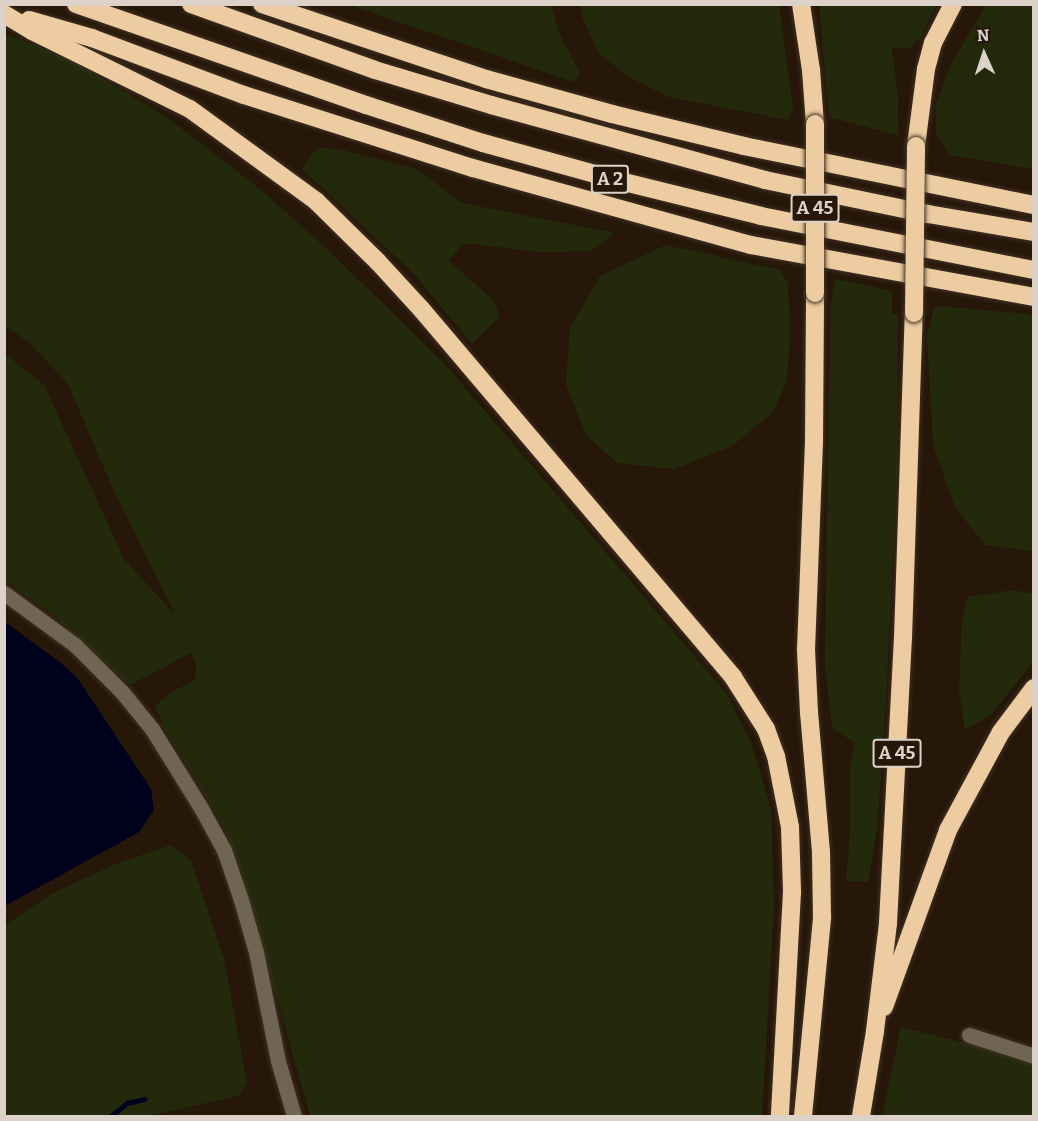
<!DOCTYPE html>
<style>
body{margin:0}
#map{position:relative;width:1038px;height:1121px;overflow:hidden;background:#261709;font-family:Bitter,serif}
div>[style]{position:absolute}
.green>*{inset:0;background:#232a0c}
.water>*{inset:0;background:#00021d}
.stream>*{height:4.5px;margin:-2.25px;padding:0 2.25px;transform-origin:2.25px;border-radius:2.25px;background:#00021d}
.roads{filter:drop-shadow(0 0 2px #403124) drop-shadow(0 0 2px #403124)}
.minor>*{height:15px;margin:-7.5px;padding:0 7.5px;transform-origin:7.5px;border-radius:7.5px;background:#706453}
.highway>*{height:18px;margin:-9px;padding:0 9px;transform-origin:9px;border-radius:9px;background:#eccca0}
.bridges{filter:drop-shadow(0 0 2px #403124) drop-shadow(0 0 2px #403124)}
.highway-bridge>*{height:18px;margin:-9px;padding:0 9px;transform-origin:9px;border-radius:9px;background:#eccca0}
span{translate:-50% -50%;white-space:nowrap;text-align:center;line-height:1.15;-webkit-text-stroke:6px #261709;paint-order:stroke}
.shield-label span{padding:2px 4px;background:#261709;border:2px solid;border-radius:4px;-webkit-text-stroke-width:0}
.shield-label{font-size:18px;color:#ddd2c9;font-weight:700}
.frame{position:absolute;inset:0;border:6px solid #ddd2c9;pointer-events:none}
.north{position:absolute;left:954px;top:24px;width:60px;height:60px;-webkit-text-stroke:4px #261709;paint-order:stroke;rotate:357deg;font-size:16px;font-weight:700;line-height:24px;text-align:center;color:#ddd2c9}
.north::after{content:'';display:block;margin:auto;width:21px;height:27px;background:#ddd2c9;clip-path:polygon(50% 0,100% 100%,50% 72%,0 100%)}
</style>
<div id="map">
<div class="green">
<i style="clip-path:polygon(987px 4px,1033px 5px,1033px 169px,950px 155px,936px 133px,936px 103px,951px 64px)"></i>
<i style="clip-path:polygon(349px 5px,551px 5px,560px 35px,580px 73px,574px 82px)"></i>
<i style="clip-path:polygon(580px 5px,779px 5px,793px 109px,788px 120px,669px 97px,629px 77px,599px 53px,583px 19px)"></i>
<i style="clip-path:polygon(819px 5px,937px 5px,920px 39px,908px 49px,892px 48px,898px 98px,898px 135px,829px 117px)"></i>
<i style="clip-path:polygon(5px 34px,69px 59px,164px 115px,260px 189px,326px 248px,445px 364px,727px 694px,751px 743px,771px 808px,774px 907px,762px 1116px,310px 1116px,241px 872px,223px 825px,163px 726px,155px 706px,172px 692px,195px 680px,196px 666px,191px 653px,130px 685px,52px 614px,5px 580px,4px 353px,44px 385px,124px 559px,175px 615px,110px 482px,68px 384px,29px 342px,5px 326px)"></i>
<i style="clip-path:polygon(317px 148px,339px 149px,417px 169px,462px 203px,615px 233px,591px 251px,540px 252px,463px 243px,449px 261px,493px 300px,500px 316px,472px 344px,415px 275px,302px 169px)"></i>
<i style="clip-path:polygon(666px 245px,780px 270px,788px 283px,790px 332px,787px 381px,773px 412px,732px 446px,674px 469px,617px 463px,586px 435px,566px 384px,570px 327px,600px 276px)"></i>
<i style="clip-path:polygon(835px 279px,892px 291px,892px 314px,898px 314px,897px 473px,885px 720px,877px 830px,868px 882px,846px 881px,850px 833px,850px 768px,855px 743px,832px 728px,825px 665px,830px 309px)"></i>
<i style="clip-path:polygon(935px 306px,1029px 314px,1033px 318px,1033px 551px,985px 545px,955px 507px,933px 445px,927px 336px)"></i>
<i style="clip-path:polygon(1013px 590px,1033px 594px,1033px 662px,990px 716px,965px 730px,959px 689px,962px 622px,968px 597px)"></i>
<i style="clip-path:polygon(171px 845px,191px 861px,224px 959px,247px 1083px,238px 1096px,148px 1116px,5px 1116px,5px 925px,53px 893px,118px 863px)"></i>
<i style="clip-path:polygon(901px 1027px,1033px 1060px,1033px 1116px,882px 1116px)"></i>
</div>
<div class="water">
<i style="clip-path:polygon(5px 622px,61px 663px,78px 679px,151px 789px,154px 810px,139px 832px,5px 906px)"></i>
</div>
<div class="stream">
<i style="left:111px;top:1116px;width:21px;rotate:-39deg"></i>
<i style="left:127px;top:1103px;width:18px;rotate:-13deg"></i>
</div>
<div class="roads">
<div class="minor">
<i style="left:4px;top:593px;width:88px;rotate:36.2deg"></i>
<i style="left:75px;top:645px;width:66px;rotate:45deg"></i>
<i style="left:122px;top:692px;width:48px;rotate:51deg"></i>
<i style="left:152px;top:729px;width:93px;rotate:58.2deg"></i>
<i style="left:201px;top:808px;width:48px;rotate:61.3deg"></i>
<i style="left:224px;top:850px;width:53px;rotate:71.2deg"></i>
<i style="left:241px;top:900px;width:54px;rotate:73.9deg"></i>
<i style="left:256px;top:952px;width:111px;rotate:78.6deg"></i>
<i style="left:278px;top:1061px;width:57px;rotate:73.8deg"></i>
<i style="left:969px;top:1035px;width:68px;rotate:17.9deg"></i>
</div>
<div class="highway">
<i style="left:76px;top:4px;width:307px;rotate:19.2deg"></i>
<i style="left:366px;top:105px;width:123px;rotate:18deg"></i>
<i style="left:483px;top:143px;width:142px;rotate:15.5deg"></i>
<i style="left:620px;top:181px;width:145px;rotate:13.9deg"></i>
<i style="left:761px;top:216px;width:278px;rotate:11.2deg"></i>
<i style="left:191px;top:4px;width:195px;rotate:19.7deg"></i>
<i style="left:375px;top:70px;width:121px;rotate:16.8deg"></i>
<i style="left:491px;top:105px;width:284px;rotate:15.3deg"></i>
<i style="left:765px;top:180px;width:167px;rotate:11.8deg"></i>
<i style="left:928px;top:214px;width:108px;rotate:9.6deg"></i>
<i style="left:262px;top:4px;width:236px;rotate:18.5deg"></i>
<i style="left:486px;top:79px;width:131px;rotate:15.5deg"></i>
<i style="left:612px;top:114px;width:136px;rotate:13.6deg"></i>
<i style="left:744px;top:146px;width:296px;rotate:11.5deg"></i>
<i style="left:801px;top:4px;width:67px;rotate:81.4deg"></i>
<i style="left:811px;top:70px;width:54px;rotate:85.8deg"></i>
<i style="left:4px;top:14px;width:33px;rotate:31deg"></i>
<i style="left:32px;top:31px;width:176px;rotate:26.3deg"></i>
<i style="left:190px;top:109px;width:156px;rotate:36.1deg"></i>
<i style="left:316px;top:201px;width:87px;rotate:44.5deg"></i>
<i style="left:378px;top:262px;width:65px;rotate:47.5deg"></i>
<i style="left:422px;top:310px;width:481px;rotate:49.7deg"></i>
<i style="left:733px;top:677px;width:62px;rotate:57.6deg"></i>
<i style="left:766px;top:729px;width:29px;rotate:70deg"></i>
<i style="left:776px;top:756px;width:72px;rotate:78.8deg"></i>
<i style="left:790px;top:827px;width:65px;rotate:88.2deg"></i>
<i style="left:792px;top:892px;width:224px;rotate:93.1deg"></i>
<i style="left:29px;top:20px;width:66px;rotate:15.9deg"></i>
<i style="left:92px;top:38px;width:162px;rotate:20.6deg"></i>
<i style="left:244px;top:95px;width:240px;rotate:17.7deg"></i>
<i style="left:473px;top:168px;width:288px;rotate:15.5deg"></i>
<i style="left:751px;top:245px;width:288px;rotate:10.4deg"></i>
<i style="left:916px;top:146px;width:78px;rotate:-82.6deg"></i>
<i style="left:926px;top:69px;width:27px;rotate:-75deg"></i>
<i style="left:933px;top:43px;width:44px;rotate:-62.9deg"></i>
<i style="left:884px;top:1007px;width:188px;rotate:-70.1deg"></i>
<i style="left:948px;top:830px;width:111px;rotate:-61.6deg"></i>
<i style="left:1001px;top:732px;width:55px;rotate:-53.1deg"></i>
<i style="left:803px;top:1116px;width:200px;rotate:-84.5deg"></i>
<i style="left:822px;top:917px;width:65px;rotate:-90.9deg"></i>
<i style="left:821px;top:852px;width:140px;rotate:-94.9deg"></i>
<i style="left:809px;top:713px;width:63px;rotate:-92.7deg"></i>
<i style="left:806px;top:650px;width:207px;rotate:-87.8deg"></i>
<i style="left:814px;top:443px;width:150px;rotate:-89.6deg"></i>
<i style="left:861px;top:1116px;width:86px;rotate:-80.6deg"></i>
<i style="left:875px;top:1031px;width:109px;rotate:-83.1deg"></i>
<i style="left:888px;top:923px;width:285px;rotate:-87deg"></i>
<i style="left:903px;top:638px;width:325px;rotate:-88.1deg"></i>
</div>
</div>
<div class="bridges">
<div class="highway-bridge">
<i style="left:815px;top:124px;width:169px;rotate:90deg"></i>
<i style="left:914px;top:313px;width:167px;rotate:-89.3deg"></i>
</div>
</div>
<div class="shield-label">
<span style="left:610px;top:179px">A 2</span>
<span style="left:815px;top:208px">A 45</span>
<span style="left:897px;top:753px">A 45</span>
</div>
<div class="frame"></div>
<div class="north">N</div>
</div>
